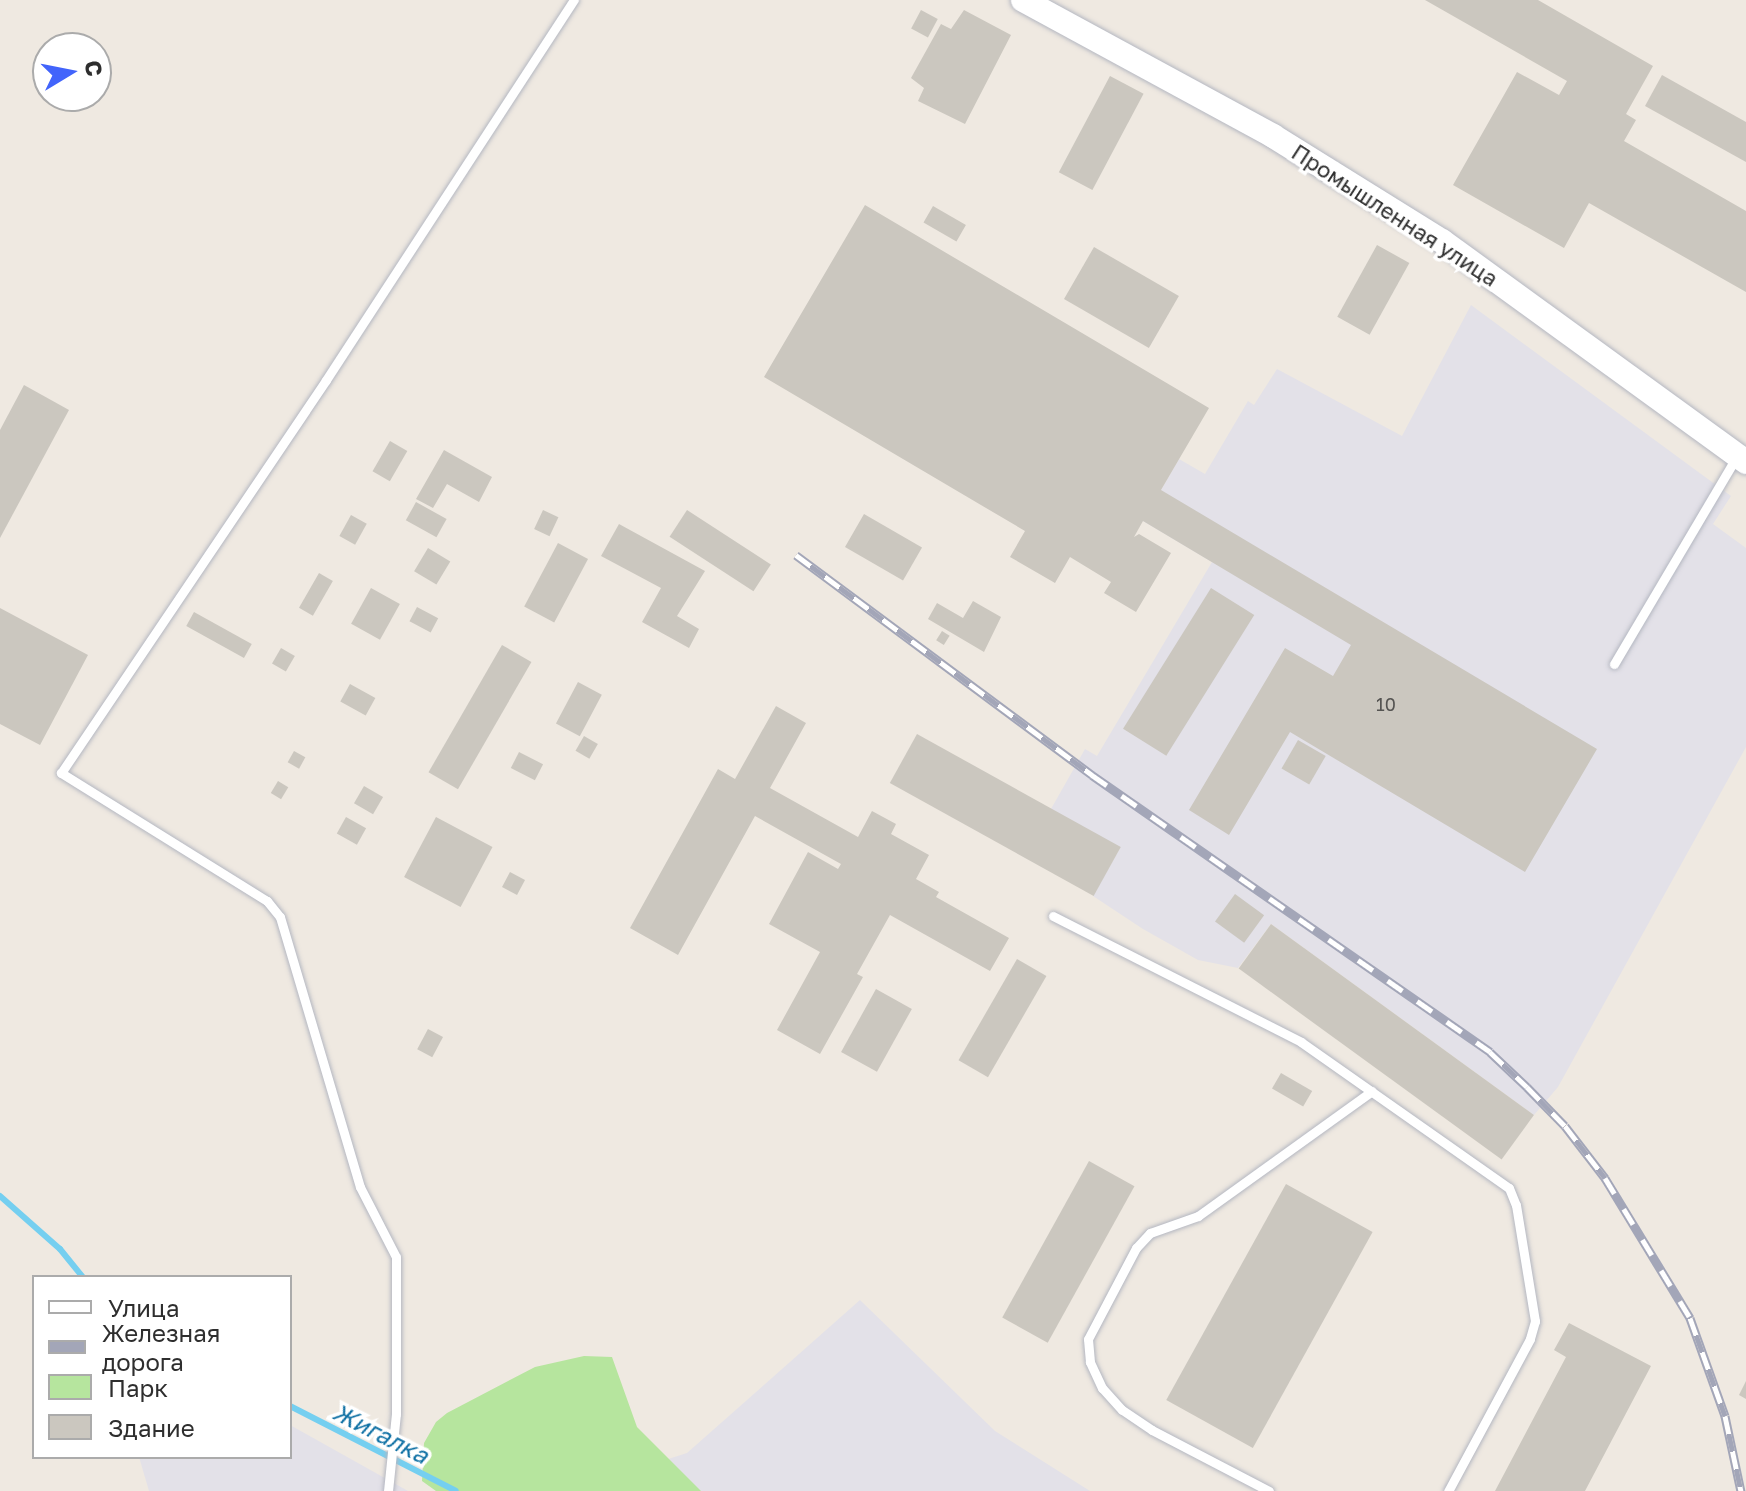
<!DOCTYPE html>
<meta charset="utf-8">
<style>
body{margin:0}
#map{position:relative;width:1746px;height:1491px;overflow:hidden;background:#efe9e1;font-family:"Golos Text",sans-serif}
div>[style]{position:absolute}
.industrial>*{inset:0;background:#e3e1e8}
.green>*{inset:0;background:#b6e59e}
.stream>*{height:6px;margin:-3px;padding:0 3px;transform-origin:3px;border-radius:3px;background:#75cff0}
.building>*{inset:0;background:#cbc7bf;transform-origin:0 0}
.roads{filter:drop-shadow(0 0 2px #b4b7c1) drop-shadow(0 0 2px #b4b7c1)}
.service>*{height:9px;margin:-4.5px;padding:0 4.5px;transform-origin:4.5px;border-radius:4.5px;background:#fff}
.tertiary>*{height:24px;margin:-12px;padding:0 12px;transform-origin:12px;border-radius:12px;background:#fff}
.rail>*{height:9px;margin-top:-4.5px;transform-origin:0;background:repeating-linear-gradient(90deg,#fff 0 18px,#a3a6b8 0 36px);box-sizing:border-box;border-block:2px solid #a3a6b8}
span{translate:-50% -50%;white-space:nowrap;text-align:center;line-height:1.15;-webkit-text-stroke:7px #fff;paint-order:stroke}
.number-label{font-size:18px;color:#555452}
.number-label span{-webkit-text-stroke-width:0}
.street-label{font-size:22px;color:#2e2e2e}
.water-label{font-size:24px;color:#0d6fa3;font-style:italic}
.legend{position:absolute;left:32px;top:1275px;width:260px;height:184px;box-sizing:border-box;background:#fff;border:2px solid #ababab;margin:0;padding:10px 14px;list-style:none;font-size:24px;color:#2e2e2e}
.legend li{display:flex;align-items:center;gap:16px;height:40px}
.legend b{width:40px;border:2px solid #ababab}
.north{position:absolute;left:32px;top:32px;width:80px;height:80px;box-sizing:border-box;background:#fff;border:2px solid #ababab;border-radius:50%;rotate:80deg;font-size:22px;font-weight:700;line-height:32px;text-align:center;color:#2e2e2e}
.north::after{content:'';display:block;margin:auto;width:28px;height:36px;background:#4264fb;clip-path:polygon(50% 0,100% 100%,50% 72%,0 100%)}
</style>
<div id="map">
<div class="industrial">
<i style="clip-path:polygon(1471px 305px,1731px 496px,1713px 524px,1746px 548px,1746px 747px,1558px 1087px,1534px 1115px,1271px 924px,1238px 968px,1198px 960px,1143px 929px,1093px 896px,1120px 848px,1051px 809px,1085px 749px,1097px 756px,1212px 562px,1143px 521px,1179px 459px,1205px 474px,1248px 401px,1254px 405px,1277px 369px,1402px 436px)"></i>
<i style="clip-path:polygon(860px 1300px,995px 1431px,1090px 1491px,518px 1491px,656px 1463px,687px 1453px)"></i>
<i style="clip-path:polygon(290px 1425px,408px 1491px,149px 1491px,139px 1457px,290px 1457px)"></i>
</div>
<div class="green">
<i style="clip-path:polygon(584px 1356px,612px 1357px,637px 1427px,701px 1491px,436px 1491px,422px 1481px,424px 1443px,436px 1422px,447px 1413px,535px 1367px)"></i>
</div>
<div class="stream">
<i style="left:0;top:1196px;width:80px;rotate:41.5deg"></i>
<i style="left:60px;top:1249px;width:36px;rotate:51deg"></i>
<i style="left:290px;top:1406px;width:186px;rotate:27.1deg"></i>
</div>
<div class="building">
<i style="clip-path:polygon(1425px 0,1538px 0,1653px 66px,1626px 114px,1636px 120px,1624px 141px,1746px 211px,1746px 292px,1589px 203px,1564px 248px,1453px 185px,1517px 72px,1559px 95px,1567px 81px)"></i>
<i style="left:921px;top:10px;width:19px;height:21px;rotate:28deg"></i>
<i style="clip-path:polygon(964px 10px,1011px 35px,965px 124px,918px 101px,924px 88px,911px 78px,941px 24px,951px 29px)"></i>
<i style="clip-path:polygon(1662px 75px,1746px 122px,1746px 162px,1645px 106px)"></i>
<i style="left:1110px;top:76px;width:38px;height:109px;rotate:28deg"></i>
<i style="clip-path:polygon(865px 205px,1209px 408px,1161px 490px,1597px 749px,1525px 872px,1290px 732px,1229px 835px,1189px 810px,1285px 648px,1333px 676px,1351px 645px,1143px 521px,1134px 537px,1139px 534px,1171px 553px,1136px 612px,1104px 593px,1111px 582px,1070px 557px,1055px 583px,1010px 557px,1025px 531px,764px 377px)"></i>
<i style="left:933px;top:206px;width:38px;height:19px;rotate:30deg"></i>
<i style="left:1377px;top:245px;width:37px;height:82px;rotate:29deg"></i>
<i style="left:1094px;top:247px;width:98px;height:60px;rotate:30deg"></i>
<i style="clip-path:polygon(24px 385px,69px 410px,0 538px,0 430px)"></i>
<i style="left:390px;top:441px;width:20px;height:35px;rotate:30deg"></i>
<i style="clip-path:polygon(444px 450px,492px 477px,479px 502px,447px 484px,433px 508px,416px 499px)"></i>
<i style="left:416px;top:502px;width:35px;height:21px;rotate:29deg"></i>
<i style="left:543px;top:510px;width:17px;height:21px;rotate:25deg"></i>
<i style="left:687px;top:510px;width:100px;height:32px;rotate:33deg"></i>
<i style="left:864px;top:514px;width:67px;height:38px;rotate:30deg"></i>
<i style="left:351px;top:515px;width:18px;height:24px;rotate:29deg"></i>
<i style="clip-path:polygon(619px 524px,705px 571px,677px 616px,699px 629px,689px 648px,642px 622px,661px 588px,601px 556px)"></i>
<i style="left:558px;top:543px;width:34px;height:72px;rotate:28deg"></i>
<i style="left:428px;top:548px;width:26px;height:27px;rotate:31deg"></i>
<i style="left:319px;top:573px;width:16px;height:40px;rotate:30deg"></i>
<i style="left:371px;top:588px;width:33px;height:41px;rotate:29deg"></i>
<i style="left:1211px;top:588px;width:51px;height:166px;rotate:32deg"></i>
<i style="clip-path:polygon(973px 601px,1001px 617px,984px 652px,928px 619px,937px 603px,963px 618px)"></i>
<i style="left:417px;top:607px;width:24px;height:16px;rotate:28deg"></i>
<i style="clip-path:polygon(0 608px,88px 655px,40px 745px,0 724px)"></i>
<i style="left:194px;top:612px;width:66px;height:16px;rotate:29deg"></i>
<i style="left:942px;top:631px;width:9px;height:11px;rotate:32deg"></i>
<i style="left:502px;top:645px;width:34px;height:147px;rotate:30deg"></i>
<i style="left:281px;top:648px;width:16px;height:18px;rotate:30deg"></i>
<i style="left:578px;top:682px;width:27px;height:47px;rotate:28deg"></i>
<i style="left:350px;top:684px;width:29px;height:20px;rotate:29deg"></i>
<i style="clip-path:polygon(776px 706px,806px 723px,770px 788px,858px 837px,872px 811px,896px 824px,891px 834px,929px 855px,916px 879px,939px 892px,936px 897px,1009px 938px,990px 971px,890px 915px,857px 974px,863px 977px,820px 1054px,777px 1030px,820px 952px,769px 924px,808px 852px,838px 869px,841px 864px,755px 816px,678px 955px,630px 928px,718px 769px,735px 779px)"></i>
<i style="left:917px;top:734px;width:233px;height:56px;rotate:29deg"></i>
<i style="left:584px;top:736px;width:16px;height:17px;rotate:30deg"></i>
<i style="left:1298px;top:740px;width:32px;height:33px;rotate:30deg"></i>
<i style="left:294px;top:751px;width:13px;height:13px;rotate:29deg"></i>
<i style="left:519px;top:752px;width:27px;height:18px;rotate:27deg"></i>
<i style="left:278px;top:781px;width:12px;height:14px;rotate:31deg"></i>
<i style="left:364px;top:786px;width:22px;height:20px;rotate:30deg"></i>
<i style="left:346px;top:817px;width:23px;height:19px;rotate:29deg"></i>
<i style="left:436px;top:817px;width:64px;height:68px;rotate:28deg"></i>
<i style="left:510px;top:872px;width:17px;height:17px;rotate:28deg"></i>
<i style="left:1235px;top:894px;width:36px;height:34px;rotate:36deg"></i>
<i style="left:1271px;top:924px;width:325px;height:55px;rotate:36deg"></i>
<i style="left:1017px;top:959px;width:34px;height:117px;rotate:30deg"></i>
<i style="left:876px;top:989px;width:41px;height:72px;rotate:29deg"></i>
<i style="left:428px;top:1029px;width:17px;height:23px;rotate:28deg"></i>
<i style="left:1281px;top:1073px;width:36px;height:18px;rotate:30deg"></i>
<i style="left:1089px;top:1161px;width:52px;height:179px;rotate:29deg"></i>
<i style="left:1286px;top:1184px;width:99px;height:247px;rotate:29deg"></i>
<i style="clip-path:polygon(1569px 1323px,1651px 1366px,1585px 1491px,1495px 1491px,1566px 1357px,1554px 1350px)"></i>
<i style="clip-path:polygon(1746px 1381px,1746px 1399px,1739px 1395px)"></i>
</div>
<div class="roads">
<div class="service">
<i style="left:1614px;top:664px;width:239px;rotate:-59.4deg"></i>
<i style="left:1053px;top:916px;width:278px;rotate:26.9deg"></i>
<i style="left:1301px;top:1042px;width:254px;rotate:35.1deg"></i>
<i style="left:1509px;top:1188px;width:18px;rotate:68deg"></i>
<i style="left:1516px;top:1205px;width:118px;rotate:80.7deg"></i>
<i style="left:1535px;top:1321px;width:19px;rotate:106deg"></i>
<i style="left:1530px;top:1339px;width:173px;rotate:118.3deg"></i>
<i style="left:388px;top:1491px;width:77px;rotate:-84.1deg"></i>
<i style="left:396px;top:1414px;width:157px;rotate:-90deg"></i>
<i style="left:396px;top:1257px;width:79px;rotate:-117.2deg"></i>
<i style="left:360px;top:1187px;width:282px;rotate:-106.5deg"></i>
<i style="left:280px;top:917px;width:21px;rotate:-129deg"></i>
<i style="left:267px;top:901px;width:243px;rotate:-148.1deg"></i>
<i style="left:61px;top:773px;width:474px;rotate:-56deg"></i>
<i style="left:326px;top:380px;width:454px;rotate:-56.9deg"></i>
<i style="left:1269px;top:1491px;width:132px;rotate:-152.5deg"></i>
<i style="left:1152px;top:1430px;width:36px;rotate:-146deg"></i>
<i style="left:1122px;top:1410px;width:30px;rotate:-132deg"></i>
<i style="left:1102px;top:1388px;width:29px;rotate:-115deg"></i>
<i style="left:1090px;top:1362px;width:23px;rotate:-95deg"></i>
<i style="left:1088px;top:1339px;width:103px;rotate:-62.2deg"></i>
<i style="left:1136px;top:1248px;width:21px;rotate:-47deg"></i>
<i style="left:1150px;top:1233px;width:51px;rotate:-19.5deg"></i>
<i style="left:1198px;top:1216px;width:214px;rotate:-35.7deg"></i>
</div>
<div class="tertiary">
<i style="left:1023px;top:0;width:285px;rotate:28.5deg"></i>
<i style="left:1273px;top:136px;width:199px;rotate:31.9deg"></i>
<i style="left:1442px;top:241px;width:376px;rotate:36deg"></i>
</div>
</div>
<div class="rail">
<i style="left:796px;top:555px;width:369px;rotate:36.6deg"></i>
<i style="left:1092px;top:775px;width:485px;rotate:34.8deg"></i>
<i style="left:1490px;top:1052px;width:51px;rotate:43.4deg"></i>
<i style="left:1527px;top:1087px;width:54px;rotate:45.7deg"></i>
<i style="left:1565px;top:1126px;width:66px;rotate:52.4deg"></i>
<i style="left:1605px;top:1178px;width:164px;rotate:58.7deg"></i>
<i style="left:1690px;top:1318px;width:104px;rotate:70.3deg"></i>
<i style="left:1725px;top:1416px;width:77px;rotate:78deg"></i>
</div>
<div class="number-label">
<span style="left:1386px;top:704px">10</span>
</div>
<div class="street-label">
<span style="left:1395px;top:215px;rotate:33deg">Промышленная улица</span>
</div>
<div class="water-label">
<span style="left:381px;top:1433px;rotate:27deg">Жигалка</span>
</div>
<ul class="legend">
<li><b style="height:10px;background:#fff"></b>Улица</li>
<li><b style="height:10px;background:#a3a6b8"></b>Железная дорога</li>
<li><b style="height:22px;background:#b6e59e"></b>Парк</li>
<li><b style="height:22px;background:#cbc7bf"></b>Здание</li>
</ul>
<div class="north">С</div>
</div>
